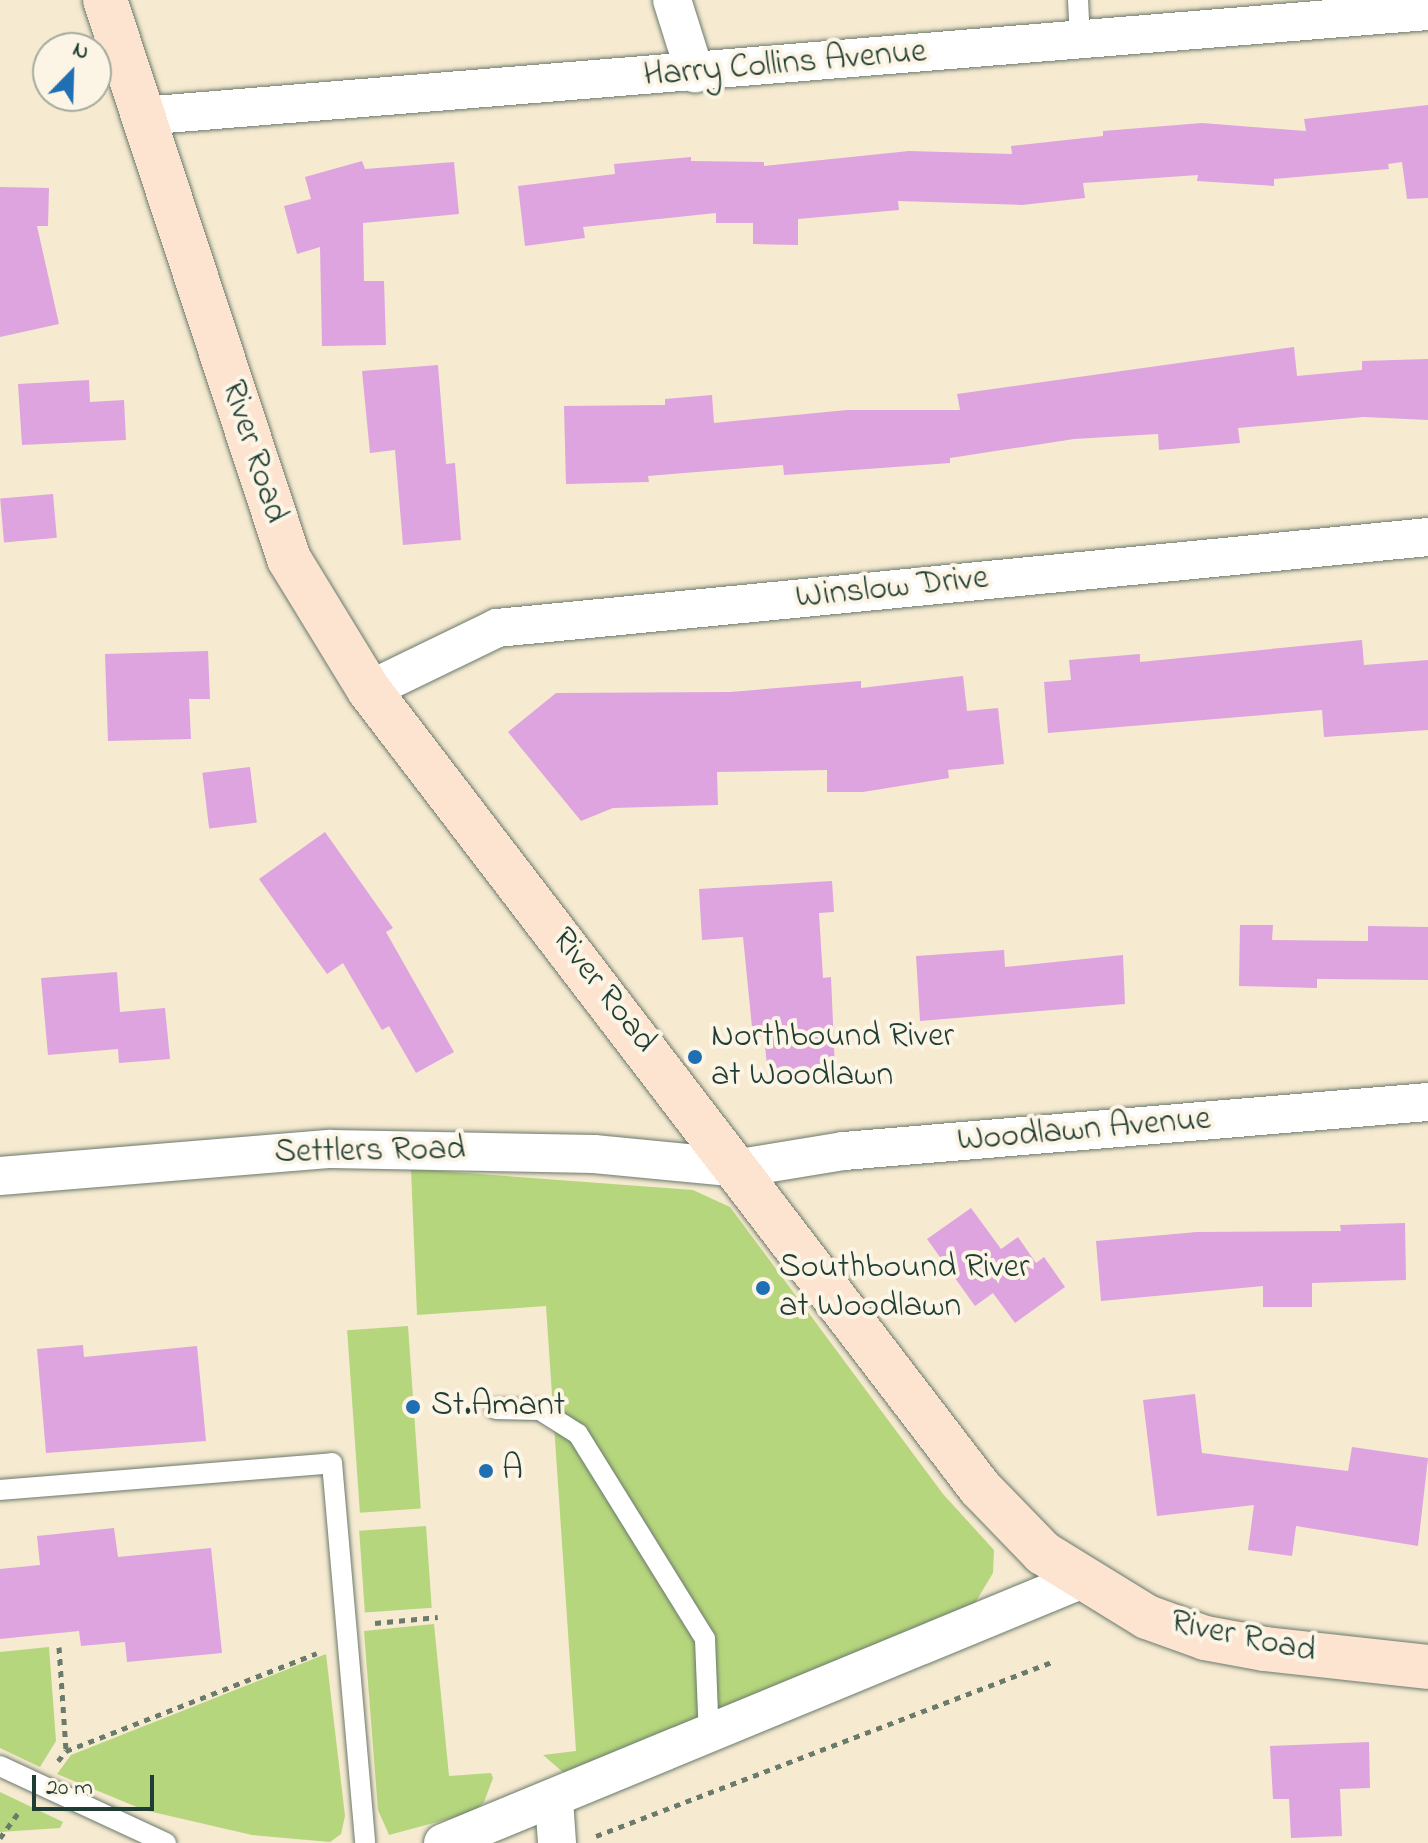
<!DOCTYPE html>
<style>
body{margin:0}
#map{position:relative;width:1428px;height:1843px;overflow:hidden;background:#f6ead1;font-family:"Indie Flower",sans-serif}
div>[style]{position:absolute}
.green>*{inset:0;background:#b6d67d;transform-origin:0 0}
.building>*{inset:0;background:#dda4df;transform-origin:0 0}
.path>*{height:5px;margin-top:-2.5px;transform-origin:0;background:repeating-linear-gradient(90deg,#6a7a6b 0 6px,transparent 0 12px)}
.roads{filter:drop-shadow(0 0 2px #6a7a6b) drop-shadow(0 0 2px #6a7a6b)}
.lane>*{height:20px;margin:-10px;padding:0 10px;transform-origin:10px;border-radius:10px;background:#fff}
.street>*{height:38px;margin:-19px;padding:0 19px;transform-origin:19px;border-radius:19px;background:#fff}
.secondary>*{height:44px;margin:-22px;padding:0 22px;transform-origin:22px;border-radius:22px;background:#fde4d1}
.dots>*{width:22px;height:22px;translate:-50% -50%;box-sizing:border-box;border:4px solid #fcf5e5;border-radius:50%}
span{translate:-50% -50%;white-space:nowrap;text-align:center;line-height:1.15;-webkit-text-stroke:8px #fcf5e5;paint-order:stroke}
.street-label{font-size:34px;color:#1f3d34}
.poi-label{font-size:34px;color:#1f3d34}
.left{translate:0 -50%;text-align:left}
.north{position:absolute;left:32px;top:32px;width:80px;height:80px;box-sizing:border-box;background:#fcf5e5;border:2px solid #a4ab9e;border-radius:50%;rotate:23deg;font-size:22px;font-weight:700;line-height:32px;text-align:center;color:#1f3d34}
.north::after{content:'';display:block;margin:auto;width:28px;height:36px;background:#1f6fb2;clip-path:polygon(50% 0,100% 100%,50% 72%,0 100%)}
.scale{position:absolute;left:32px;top:1775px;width:122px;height:36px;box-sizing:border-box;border:4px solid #1f3d34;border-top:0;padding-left:10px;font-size:24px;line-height:28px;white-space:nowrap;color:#1f3d34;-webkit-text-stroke:6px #fcf5e5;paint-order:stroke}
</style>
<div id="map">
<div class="green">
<i style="clip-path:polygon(411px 1169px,693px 1190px,730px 1207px,943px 1494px,994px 1550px,993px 1573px,972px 1608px,564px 1773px,543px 1755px,576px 1751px,546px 1306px,417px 1315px)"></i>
<i style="left:408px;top:1326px;width:183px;height:61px;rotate:86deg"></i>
<i style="left:426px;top:1526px;width:82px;height:67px;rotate:86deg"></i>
<i style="clip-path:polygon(434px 1624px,449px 1776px,491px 1773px,493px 1778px,484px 1802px,474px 1812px,389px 1835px,378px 1810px,364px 1631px)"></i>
<i style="clip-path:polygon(49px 1647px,56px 1741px,40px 1767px,0 1748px,0 1652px)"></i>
<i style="clip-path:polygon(326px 1654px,345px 1816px,341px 1834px,330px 1842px,252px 1835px,144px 1810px,57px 1774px,71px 1755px)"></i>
<i style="clip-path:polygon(0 1792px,63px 1822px,60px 1828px,0 1832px)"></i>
</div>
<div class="building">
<i style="clip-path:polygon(1428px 105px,1428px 198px,1407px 199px,1402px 162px,1388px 164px,1389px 169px,1274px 179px,1274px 186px,1197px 181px,1198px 175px,1083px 183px,1085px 198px,1022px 205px,898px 201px,899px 210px,798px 219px,798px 245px,753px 244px,753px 223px,716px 223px,716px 213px,583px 227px,585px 238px,525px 246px,518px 186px,615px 174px,614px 164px,691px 157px,691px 161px,764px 162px,764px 166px,909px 151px,1012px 154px,1011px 146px,1103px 136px,1103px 131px,1202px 123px,1306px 131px,1304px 119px)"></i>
<i style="clip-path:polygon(362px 161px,365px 169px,454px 162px,459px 214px,363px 223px,364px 281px,384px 281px,386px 345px,322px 346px,320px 247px,297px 254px,284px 206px,311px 199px,305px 177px)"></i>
<i style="clip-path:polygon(0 187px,49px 188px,48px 226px,37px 226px,59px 324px,0 337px)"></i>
<i style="clip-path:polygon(1294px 347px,1297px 376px,1362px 370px,1362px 361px,1428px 359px,1428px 420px,1364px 417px,1238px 428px,1240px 443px,1159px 450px,1158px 434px,1074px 439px,950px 458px,950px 463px,784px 475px,783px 465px,648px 476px,649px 482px,566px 484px,564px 406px,665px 405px,665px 399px,712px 395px,714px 423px,847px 410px,960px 410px,957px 394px)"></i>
<i style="clip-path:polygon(438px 365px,446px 464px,455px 463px,461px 540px,403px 545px,395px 450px,370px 453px,362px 371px)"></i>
<i style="clip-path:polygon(89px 380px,90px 402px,124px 400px,126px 440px,22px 445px,18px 384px)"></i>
<i style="left:53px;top:494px;width:44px;height:53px;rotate:85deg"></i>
<i style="clip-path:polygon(1362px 640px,1364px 665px,1428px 660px,1428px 730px,1324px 737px,1322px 710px,1048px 733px,1044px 682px,1071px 680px,1069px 660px,1140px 654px,1140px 662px)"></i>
<i style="clip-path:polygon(208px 651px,210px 699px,189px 699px,191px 739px,108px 741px,105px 654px)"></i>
<i style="clip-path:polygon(963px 676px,967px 711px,998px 708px,1004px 764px,948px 770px,949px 778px,863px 792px,827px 792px,827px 770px,717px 772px,718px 805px,613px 808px,581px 821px,508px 732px,556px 693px,730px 692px,861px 681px,861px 688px)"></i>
<i style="left:250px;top:767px;width:56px;height:48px;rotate:83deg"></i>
<i style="clip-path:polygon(325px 832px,393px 928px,386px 932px,454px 1052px,416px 1073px,389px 1026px,382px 1030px,343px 963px,327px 974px,259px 879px)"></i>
<i style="clip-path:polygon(832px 881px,834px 912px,819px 913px,823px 978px,831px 977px,835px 1069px,768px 1075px,764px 1036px,753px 1037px,743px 937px,702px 940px,699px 889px)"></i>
<i style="clip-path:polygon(1240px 925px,1273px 925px,1272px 940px,1368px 941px,1368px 926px,1428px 927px,1428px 980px,1317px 979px,1317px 988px,1239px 986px)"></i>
<i style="clip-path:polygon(1004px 950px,1005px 967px,1123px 955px,1125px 1004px,920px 1021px,916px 956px)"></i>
<i style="clip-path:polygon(117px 972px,120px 1012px,165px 1008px,170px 1059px,119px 1063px,118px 1049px,48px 1055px,41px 978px)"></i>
<i style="clip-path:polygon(971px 1208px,1001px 1249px,1018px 1237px,1036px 1263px,1044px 1257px,1065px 1287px,1015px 1323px,993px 1293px,975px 1306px,927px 1239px)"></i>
<i style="clip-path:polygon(1405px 1223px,1406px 1280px,1312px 1283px,1312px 1307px,1263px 1307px,1263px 1286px,1101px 1301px,1096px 1241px,1197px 1232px,1341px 1231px,1340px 1225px)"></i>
<i style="clip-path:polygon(83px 1345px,84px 1357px,197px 1346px,206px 1441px,46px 1453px,37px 1349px)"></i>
<i style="clip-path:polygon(1195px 1394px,1202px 1453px,1348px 1471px,1352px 1447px,1428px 1458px,1418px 1546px,1296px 1526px,1292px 1556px,1248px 1550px,1254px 1505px,1157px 1516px,1143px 1400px)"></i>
<i style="clip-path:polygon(114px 1528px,118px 1557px,211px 1548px,222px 1653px,127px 1662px,125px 1642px,81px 1646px,79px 1631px,0 1639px,0 1569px,40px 1565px,37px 1536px)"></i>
<i style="clip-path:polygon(1369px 1742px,1370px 1788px,1340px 1789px,1342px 1836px,1291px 1838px,1289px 1799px,1273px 1799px,1270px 1746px)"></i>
</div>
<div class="path">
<i style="left:375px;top:1623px;width:63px;rotate:-5.4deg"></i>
<i style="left:59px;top:1647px;width:104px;rotate:86.1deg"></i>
<i style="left:58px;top:1761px;width:13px;rotate:-51deg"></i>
<i style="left:66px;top:1751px;width:269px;rotate:-21.3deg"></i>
<i style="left:596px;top:1836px;width:491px;rotate:-20.9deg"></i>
<i style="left:0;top:1838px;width:34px;rotate:-54deg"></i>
</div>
<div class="roads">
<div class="lane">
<i style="left:1078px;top:0;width:40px;rotate:87.1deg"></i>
<i style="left:496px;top:1409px;width:44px;rotate:1.3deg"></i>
<i style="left:540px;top:1410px;width:45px;rotate:32.3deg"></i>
<i style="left:578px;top:1434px;width:241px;rotate:58.2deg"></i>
<i style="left:705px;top:1639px;width:98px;rotate:87.7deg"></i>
<i style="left:0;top:1490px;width:333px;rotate:-4.6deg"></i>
<i style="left:332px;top:1463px;width:381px;rotate:85deg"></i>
<i style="left:0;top:1766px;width:183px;rotate:24.9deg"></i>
</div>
<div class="street">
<i style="left:672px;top:0;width:77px;rotate:72.5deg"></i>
<i style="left:142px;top:116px;width:1290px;rotate:-4.67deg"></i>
<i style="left:369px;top:690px;width:142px;rotate:-25.8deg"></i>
<i style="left:497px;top:628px;width:935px;rotate:-5.58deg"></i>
<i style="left:0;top:1176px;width:332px;rotate:-4.7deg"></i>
<i style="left:331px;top:1149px;width:263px;rotate:1.1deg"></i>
<i style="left:594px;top:1154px;width:147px;rotate:5.5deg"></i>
<i style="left:740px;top:1168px;width:105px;rotate:-9.3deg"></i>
<i style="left:844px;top:1151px;width:586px;rotate:-4.8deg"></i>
<i style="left:554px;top:1800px;width:43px;rotate:86deg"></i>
<i style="left:443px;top:1843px;width:689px;rotate:-22.43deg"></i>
</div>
<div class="secondary">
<i style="left:105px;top:0;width:589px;rotate:71.78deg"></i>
<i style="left:289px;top:559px;width:153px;rotate:58.6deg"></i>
<i style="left:369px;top:690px;width:1005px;rotate:52.56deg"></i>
<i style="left:980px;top:1488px;width:91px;rotate:45.9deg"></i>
<i style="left:1043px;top:1553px;width:122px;rotate:31.6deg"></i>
<i style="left:1147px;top:1617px;width:62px;rotate:19.9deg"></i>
<i style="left:1205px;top:1638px;width:61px;rotate:10.4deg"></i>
<i style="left:1265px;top:1649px;width:164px;rotate:6.3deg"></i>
</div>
</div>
<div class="dots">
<i style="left:695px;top:1057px;background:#1f6fb2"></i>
<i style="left:763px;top:1288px;background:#1f6fb2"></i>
<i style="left:413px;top:1407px;background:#1f6fb2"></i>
<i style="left:486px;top:1471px;background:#1f6fb2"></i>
</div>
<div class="street-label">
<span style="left:785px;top:65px;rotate:-5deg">Harry Collins Avenue</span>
<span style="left:253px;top:452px;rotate:72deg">River Road</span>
<span style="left:892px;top:589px;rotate:-6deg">Winslow Drive</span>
<span style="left:603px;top:991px;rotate:52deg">River Road</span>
<span style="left:1084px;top:1131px;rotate:-5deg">Woodlawn Avenue</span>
<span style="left:370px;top:1152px;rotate:-1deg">Settlers Road</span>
<span style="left:1243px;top:1638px;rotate:12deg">River Road</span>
</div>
<div class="poi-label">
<span class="left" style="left:711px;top:1057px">Northbound River<br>at Woodlawn</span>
<span class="left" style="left:779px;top:1288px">Southbound River<br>at Woodlawn</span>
<span class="left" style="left:431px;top:1407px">St.Amant</span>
<span class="left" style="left:502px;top:1471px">A</span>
</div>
<div class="north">N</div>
<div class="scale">20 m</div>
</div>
